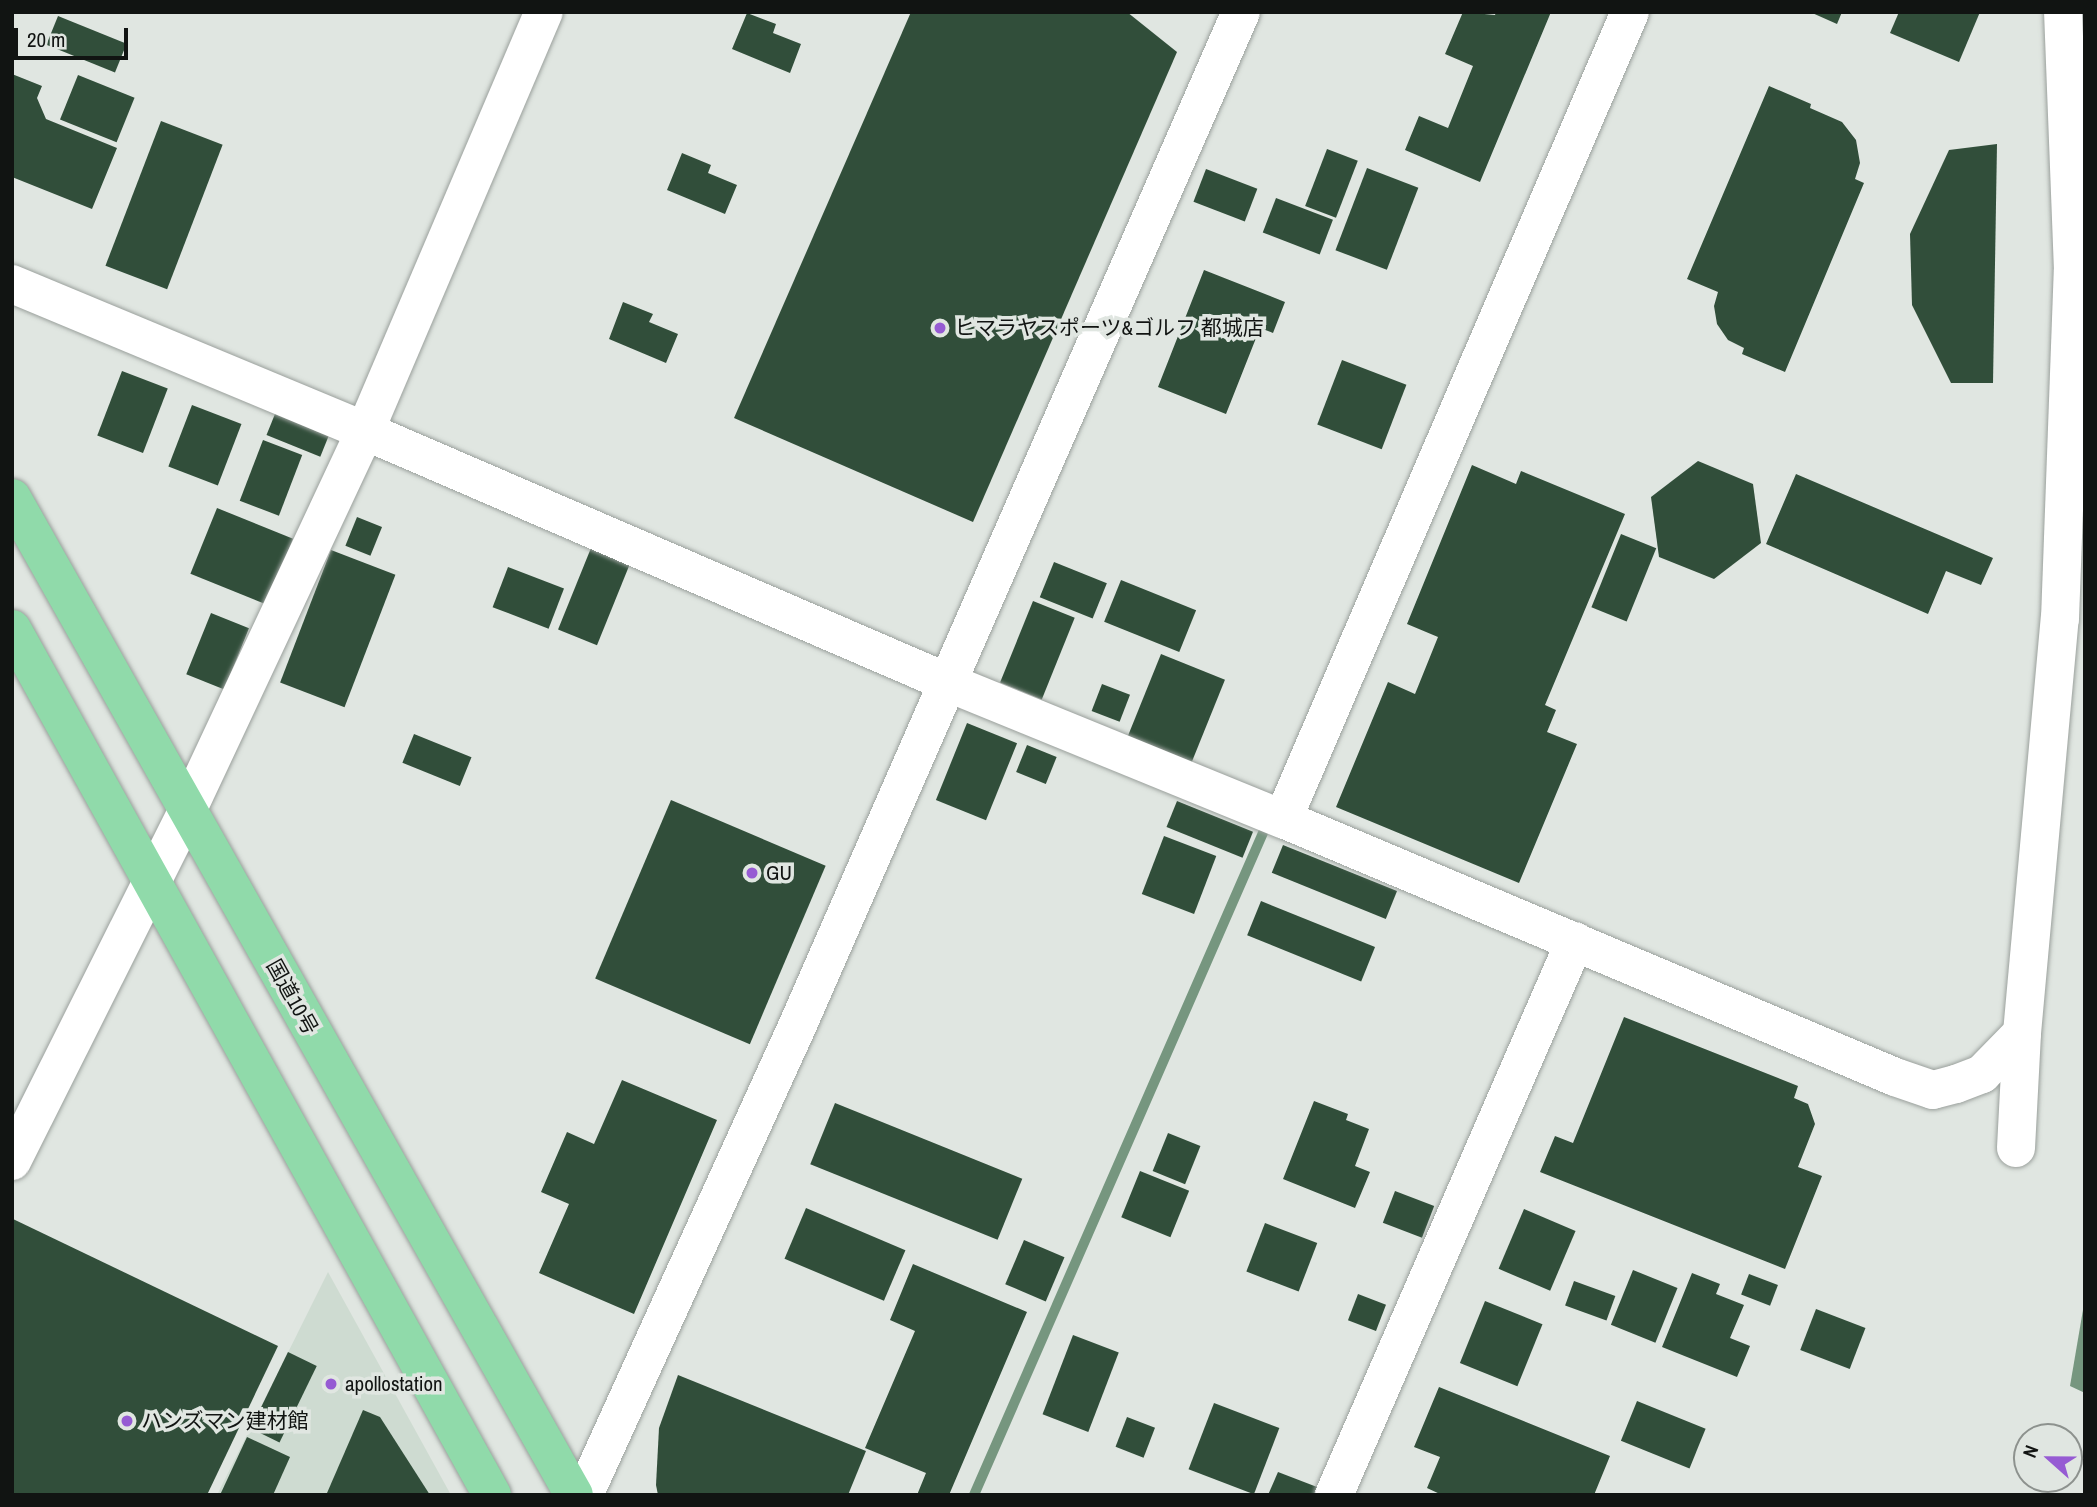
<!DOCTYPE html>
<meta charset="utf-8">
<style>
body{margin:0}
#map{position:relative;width:2097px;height:1507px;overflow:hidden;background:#e0e6e1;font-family:"Archivo Narrow","Noto Sans JP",sans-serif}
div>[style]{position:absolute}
.built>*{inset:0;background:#cedbd1}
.water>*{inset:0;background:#76967f}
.stream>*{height:10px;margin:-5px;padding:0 5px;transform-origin:5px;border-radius:5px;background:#76967f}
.building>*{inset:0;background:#314e3a;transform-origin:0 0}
.roads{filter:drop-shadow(0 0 2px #9aa09c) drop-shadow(0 0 2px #9aa09c)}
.minor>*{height:38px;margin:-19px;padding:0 19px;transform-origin:19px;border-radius:19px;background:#fff}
.trunk>*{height:38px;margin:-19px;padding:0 19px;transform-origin:19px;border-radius:19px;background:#90daaa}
.dots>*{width:19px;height:19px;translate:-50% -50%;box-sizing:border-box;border:4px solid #e0e6e1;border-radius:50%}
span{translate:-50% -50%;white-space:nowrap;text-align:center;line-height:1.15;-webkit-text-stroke:7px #e0e6e1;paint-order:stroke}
.poi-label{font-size:21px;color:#111412}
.left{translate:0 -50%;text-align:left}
.street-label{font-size:21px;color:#111412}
.frame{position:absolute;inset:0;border:14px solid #111412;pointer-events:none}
.north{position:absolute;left:2013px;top:1423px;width:70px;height:70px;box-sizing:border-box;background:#e0e6e1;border:2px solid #8d928e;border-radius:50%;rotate:291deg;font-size:19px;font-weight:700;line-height:28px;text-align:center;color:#111412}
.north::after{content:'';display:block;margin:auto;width:24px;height:32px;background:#965bd3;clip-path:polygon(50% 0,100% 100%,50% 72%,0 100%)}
.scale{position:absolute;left:14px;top:28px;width:114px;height:32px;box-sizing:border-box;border:4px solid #111412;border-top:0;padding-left:9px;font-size:21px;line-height:24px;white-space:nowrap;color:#111412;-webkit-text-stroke:5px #e0e6e1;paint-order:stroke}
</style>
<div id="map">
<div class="built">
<i style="clip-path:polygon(328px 1272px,451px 1495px,217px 1495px)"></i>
</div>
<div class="water">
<i style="clip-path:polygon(2085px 1298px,2085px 1393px,2070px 1386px)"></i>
</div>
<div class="stream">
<i style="left:974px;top:1495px;width:722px;rotate:-66.42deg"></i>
</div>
<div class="building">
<i style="clip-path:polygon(911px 12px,1127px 12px,1177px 52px,973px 522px,734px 418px)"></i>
<i style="clip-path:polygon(1463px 12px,1495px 15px,1496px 12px,1551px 12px,1480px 182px,1405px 150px,1419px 116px,1448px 128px,1473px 66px,1445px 54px)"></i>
<i style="clip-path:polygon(1810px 12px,1842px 12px,1837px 24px)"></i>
<i style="clip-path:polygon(1899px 12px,1980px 12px,1959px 62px,1890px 33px)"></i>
<i style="clip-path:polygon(747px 13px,776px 24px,773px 33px,801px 44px,790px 73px,732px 49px)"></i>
<i style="left:58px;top:16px;width:74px;height:31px;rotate:22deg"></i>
<i style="clip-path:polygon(12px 74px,42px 86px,37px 98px,46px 119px,117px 148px,92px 209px,12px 177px)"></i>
<i style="left:78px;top:75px;width:61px;height:48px;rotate:22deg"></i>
<i style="clip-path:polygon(1769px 86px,1811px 104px,1810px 108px,1842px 122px,1856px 140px,1860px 163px,1855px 179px,1864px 183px,1785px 372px,1742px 354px,1744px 348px,1728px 340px,1717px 324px,1714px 306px,1718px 292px,1687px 279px)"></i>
<i style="left:161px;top:121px;width:66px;height:155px;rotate:21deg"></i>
<i style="clip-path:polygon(1997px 144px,1993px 383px,1951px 383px,1912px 305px,1910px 234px,1949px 150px)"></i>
<i style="left:1327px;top:149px;width:33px;height:61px;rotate:21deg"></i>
<i style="clip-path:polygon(682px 153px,711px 165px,708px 173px,737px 185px,725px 214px,667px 190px)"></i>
<i style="left:1367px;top:168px;width:55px;height:88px;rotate:21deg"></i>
<i style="left:1206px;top:169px;width:55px;height:35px;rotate:21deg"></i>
<i style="left:1276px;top:198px;width:61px;height:37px;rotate:21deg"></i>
<i style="clip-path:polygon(1204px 270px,1285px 302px,1273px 333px,1260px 328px,1226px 414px,1158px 387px)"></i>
<i style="clip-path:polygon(623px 302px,653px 314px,649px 322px,678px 334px,666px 363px,609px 339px)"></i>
<i style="left:1342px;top:360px;width:69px;height:69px;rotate:21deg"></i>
<i style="left:122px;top:371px;width:49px;height:69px;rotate:21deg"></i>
<i style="left:192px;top:405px;width:53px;height:66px;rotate:21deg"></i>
<i style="left:277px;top:409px;width:58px;height:28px;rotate:22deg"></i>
<i style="left:263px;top:440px;width:42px;height:65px;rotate:21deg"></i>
<i style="clip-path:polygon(1698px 461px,1753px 484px,1761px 543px,1714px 579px,1659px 557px,1651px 497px)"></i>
<i style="clip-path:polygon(1472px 465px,1516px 484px,1521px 471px,1625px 514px,1545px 705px,1556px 710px,1547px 732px,1577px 744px,1519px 883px,1336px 807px,1388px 682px,1415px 694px,1438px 637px,1407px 624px)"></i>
<i style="clip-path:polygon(1796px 474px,1993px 558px,1981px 585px,1946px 571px,1928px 614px,1766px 544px)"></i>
<i style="left:217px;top:508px;width:82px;height:71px;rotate:22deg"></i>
<i style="left:357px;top:517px;width:27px;height:31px;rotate:22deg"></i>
<i style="left:1621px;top:534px;width:38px;height:79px;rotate:22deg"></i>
<i style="left:591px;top:548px;width:42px;height:88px;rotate:22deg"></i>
<i style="left:331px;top:550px;width:69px;height:142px;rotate:21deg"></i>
<i style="left:1054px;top:562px;width:57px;height:38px;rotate:22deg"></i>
<i style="left:508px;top:567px;width:60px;height:43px;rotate:21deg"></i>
<i style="left:1121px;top:580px;width:81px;height:45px;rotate:22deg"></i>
<i style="left:1033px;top:601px;width:45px;height:88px;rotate:22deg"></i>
<i style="left:211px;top:613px;width:41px;height:66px;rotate:22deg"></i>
<i style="left:1161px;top:654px;width:69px;height:90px;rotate:22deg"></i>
<i style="left:1102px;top:684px;width:30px;height:29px;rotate:21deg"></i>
<i style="left:967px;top:723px;width:54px;height:83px;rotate:22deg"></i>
<i style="left:414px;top:734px;width:62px;height:31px;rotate:22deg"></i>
<i style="left:1027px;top:745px;width:32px;height:29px;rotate:22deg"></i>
<i style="left:671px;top:800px;width:168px;height:194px;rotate:23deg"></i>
<i style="left:1177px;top:801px;width:82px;height:28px;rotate:22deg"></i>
<i style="left:1164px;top:836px;width:56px;height:62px;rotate:21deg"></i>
<i style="left:1283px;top:845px;width:123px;height:30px;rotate:22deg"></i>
<i style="left:1261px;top:901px;width:123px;height:37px;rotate:22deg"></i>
<i style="clip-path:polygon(1624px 1017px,1798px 1086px,1794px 1098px,1808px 1104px,1815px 1124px,1798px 1167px,1822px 1176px,1785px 1269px,1540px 1172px,1555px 1136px,1573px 1143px)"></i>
<i style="clip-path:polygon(622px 1080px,717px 1120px,634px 1314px,539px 1273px,569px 1204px,541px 1192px,567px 1132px,594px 1144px)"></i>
<i style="clip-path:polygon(1314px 1101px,1348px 1114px,1346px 1120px,1369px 1129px,1355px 1166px,1370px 1172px,1355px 1208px,1283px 1179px)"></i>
<i style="left:835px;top:1103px;width:202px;height:66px;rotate:22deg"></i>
<i style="left:1168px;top:1133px;width:35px;height:41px;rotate:22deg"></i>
<i style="left:1140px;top:1171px;width:53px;height:50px;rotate:22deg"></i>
<i style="left:1395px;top:1191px;width:42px;height:34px;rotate:21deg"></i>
<i style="left:806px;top:1208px;width:108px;height:55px;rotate:23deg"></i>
<i style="left:1524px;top:1209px;width:56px;height:65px;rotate:23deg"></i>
<i style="clip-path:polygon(13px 1219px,278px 1346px,207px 1495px,12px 1495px)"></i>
<i style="left:1265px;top:1223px;width:56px;height:52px;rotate:21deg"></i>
<i style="left:1024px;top:1240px;width:44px;height:48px;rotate:23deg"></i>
<i style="clip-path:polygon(913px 1264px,1027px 1312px,949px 1495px,917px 1495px,926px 1473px,865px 1448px,915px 1331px,890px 1320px)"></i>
<i style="left:1633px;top:1270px;width:48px;height:59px;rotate:22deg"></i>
<i style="clip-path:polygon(1692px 1273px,1720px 1284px,1716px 1294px,1744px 1305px,1730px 1338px,1750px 1346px,1737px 1377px,1662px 1347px)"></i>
<i style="left:1749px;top:1274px;width:31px;height:22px;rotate:21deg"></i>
<i style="left:1574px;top:1281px;width:44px;height:26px;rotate:20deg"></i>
<i style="left:1358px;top:1294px;width:30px;height:28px;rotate:21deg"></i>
<i style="left:1485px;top:1301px;width:62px;height:67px;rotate:22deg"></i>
<i style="left:1816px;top:1309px;width:53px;height:44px;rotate:21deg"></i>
<i style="left:1073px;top:1335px;width:49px;height:85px;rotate:21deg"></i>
<i style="left:288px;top:1352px;width:32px;height:85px;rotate:26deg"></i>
<i style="clip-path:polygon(678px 1375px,866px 1451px,848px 1495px,658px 1495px,656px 1485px,659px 1428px)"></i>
<i style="clip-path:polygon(1439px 1387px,1610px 1456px,1594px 1495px,1442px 1495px,1427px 1488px,1440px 1457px,1414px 1447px)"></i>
<i style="left:1637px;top:1401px;width:74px;height:43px;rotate:22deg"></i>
<i style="left:1214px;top:1403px;width:70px;height:71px;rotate:21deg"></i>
<i style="clip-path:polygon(363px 1410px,380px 1417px,430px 1495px,327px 1493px)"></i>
<i style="left:1127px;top:1417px;width:30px;height:32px;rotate:21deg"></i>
<i style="clip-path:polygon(247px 1437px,290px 1457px,273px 1495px,220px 1495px)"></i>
<i style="clip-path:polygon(1278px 1472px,1317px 1487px,1314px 1495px,1268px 1495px)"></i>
</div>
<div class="roads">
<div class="minor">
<i style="left:12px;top:284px;width:382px;rotate:22.6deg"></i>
<i style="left:365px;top:431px;width:636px;rotate:23.34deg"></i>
<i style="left:949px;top:683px;width:361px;rotate:22.2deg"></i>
<i style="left:1283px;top:819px;width:664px;rotate:22.86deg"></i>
<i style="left:1895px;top:1077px;width:40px;rotate:18.9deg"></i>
<i style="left:1933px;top:1090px;width:24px;rotate:-15deg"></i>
<i style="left:1956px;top:1084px;width:28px;rotate:-21deg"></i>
<i style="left:1982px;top:1074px;width:57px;rotate:-45.7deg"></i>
<i style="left:1283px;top:819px;width:878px;rotate:-66.73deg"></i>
<i style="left:2016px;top:1148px;width:115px;rotate:-87deg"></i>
<i style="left:2022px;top:1033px;width:416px;rotate:-84.8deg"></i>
<i style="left:2060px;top:619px;width:348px;rotate:-87.9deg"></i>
<i style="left:2073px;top:271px;width:259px;rotate:-92.2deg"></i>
<i style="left:12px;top:1161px;width:391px;rotate:-63.4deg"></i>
<i style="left:187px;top:811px;width:420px;rotate:-64.9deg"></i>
<i style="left:365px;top:431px;width:456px;rotate:-66.9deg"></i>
<i style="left:584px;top:1495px;width:512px;rotate:-65.54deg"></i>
<i style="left:796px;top:1029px;width:1110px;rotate:-66.37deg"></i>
<i style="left:1334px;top:1495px;width:604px;rotate:-66.49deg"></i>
</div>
<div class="trunk">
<i style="left:12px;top:498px;width:1144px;rotate:60.59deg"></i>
<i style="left:12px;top:629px;width:990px;rotate:61deg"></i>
</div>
</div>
<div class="dots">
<i style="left:940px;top:328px;background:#965bd3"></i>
<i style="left:752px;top:873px;background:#965bd3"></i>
<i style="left:331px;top:1384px;background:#965bd3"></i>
<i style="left:127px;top:1421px;background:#965bd3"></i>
</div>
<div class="poi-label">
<span class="left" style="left:954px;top:328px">ヒマラヤスポーツ&amp;ゴルフ 都城店</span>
<span class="left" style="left:766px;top:873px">GU</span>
<span class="left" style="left:345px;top:1384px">apollostation</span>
<span class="left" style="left:141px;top:1421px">ハンズマン建材館</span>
</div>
<div class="street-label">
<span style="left:292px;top:997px;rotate:61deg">国道10号</span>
</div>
<div class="frame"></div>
<div class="north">N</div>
<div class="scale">20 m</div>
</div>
